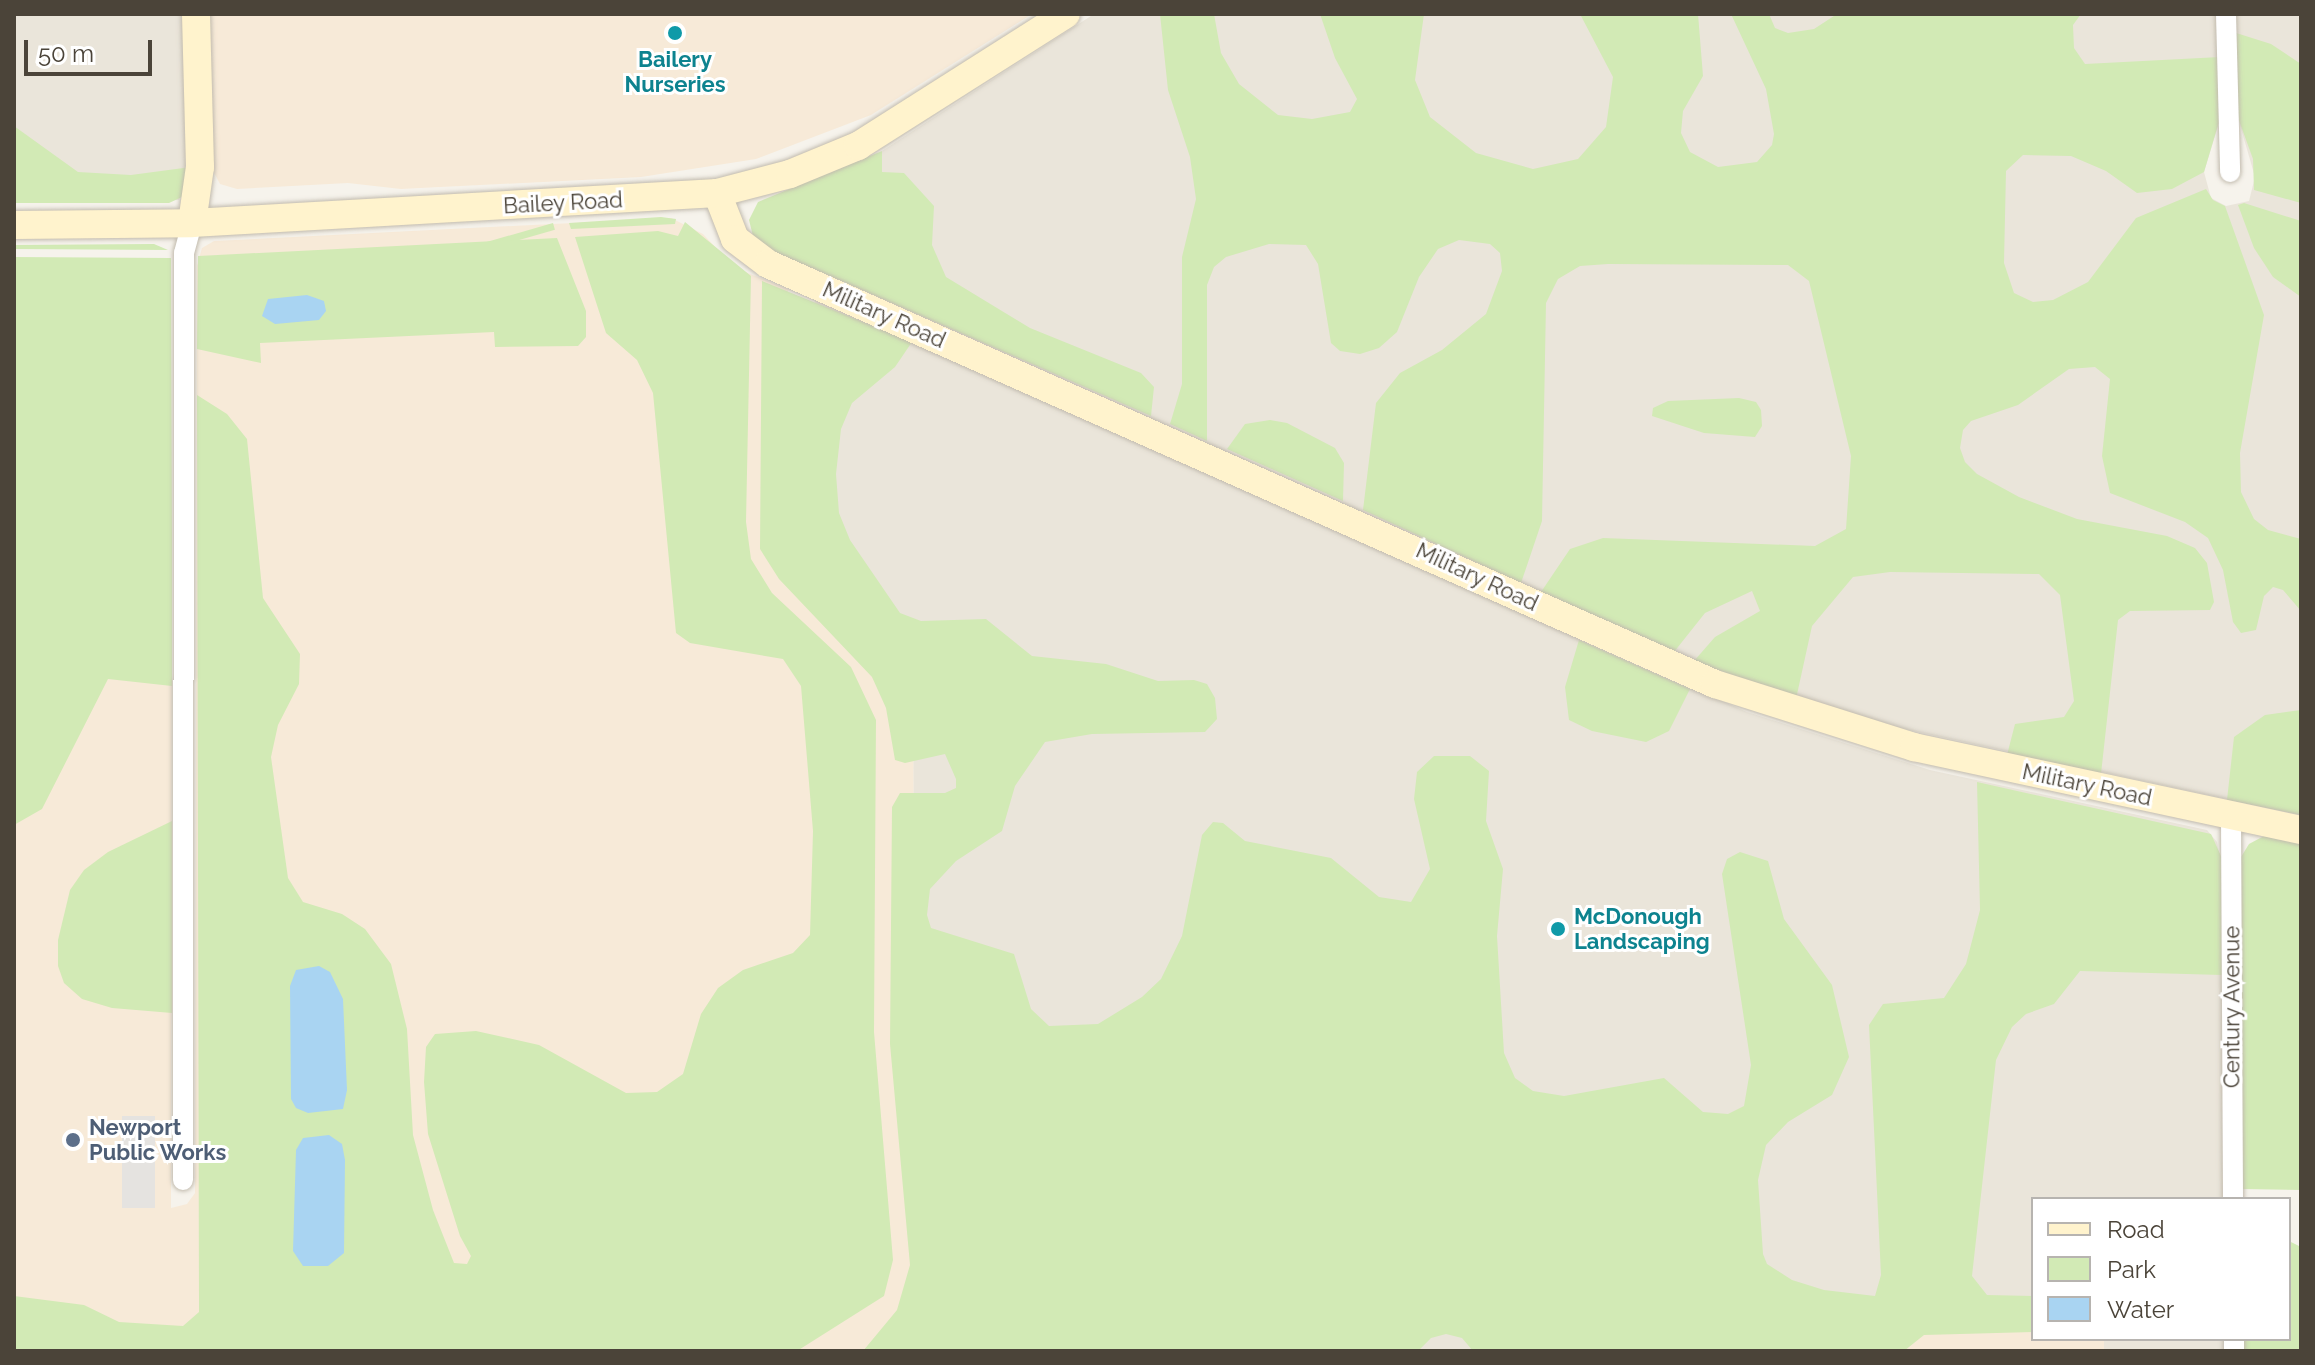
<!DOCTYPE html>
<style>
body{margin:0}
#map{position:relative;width:2315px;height:1365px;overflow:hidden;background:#f6f3ec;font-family:Raleway,sans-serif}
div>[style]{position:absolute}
.residential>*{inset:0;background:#eae5da;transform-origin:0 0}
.commercial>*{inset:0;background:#f7ead8}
.green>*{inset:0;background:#d2eab5;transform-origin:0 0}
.parking>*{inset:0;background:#e5e3e0;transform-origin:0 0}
.water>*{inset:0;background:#a9d4f2}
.roads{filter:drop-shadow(0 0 2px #c2bbae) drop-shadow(0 0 2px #c2bbae)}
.street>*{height:20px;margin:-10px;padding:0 10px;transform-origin:10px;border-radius:10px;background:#fff}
.secondary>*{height:28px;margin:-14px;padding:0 14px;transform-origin:14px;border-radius:14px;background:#fff3cd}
.dots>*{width:22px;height:22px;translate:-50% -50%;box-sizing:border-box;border:4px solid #fff;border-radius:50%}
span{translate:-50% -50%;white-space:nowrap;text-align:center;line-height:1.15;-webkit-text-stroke:6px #fff;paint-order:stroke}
.culture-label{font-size:22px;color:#0d838f;font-weight:700}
.left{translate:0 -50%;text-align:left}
.street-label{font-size:22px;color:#4b4439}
.service-label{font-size:22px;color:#4e5e75;font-weight:700}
.frame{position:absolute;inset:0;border:16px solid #4b4439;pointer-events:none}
.legend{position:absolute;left:2031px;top:1197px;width:260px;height:144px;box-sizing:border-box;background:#fff;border:2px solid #b7b4b0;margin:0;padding:10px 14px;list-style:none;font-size:24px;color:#4b4439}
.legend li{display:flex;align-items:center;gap:16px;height:40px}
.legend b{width:40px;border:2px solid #b7b4b0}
.scale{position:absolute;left:24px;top:40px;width:128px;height:36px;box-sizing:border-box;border:4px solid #4b4439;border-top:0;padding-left:10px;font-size:24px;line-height:28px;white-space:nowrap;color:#4b4439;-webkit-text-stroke:6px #fff;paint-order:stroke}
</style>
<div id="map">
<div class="residential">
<i style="clip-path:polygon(14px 14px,187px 14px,191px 167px,179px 200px,14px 203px)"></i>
<i style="clip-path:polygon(1094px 14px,2219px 14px,2219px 123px,2204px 172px,2211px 198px,2226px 206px,2249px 201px,2255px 177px,2240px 125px,2233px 14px,2301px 14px,2301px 815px,1872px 722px,1694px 661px,881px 299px,882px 151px)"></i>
<i style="clip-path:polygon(815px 299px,1747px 712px,1930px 770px,2207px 830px,2217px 842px,2221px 864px,2223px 1199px,2033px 1199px,2033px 1329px,1844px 1351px,916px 1351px,913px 702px,817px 516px)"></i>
<i style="left:2104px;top:1339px;width:120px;height:12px"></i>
</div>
<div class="commercial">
<i style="clip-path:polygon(205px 14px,1032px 14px,871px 115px,756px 159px,641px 177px,401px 189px,348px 183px,237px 189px,220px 184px,212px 169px)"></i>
<i style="clip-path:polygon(671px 218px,703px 234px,735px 268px,788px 289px,817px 516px,913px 702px,916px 1351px,14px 1351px,14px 663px,172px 539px,171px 1208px,187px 1204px,195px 1193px,197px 266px,202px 248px,214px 241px)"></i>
<i style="clip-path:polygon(2033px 1329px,2033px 1339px,2104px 1339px,2104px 1351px,1844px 1351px,1844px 1330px)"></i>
</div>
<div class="green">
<i style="clip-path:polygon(1160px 14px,1214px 14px,1221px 53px,1239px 84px,1278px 115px,1312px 119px,1350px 112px,1357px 99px,1335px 58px,1320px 14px,1424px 14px,1415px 80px,1430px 117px,1476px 153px,1533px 169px,1578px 159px,1606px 127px,1613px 77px,1580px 14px,1698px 14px,1703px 76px,1683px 111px,1681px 133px,1690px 152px,1718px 167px,1757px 162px,1772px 145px,1774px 134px,1766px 89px,1731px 14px,1769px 14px,1775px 28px,1788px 33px,1814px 29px,1837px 14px,2081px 14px,2073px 25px,2074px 48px,2085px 64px,2220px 57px,2221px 115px,2204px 172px,2172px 189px,2137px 193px,2106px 171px,2071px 156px,2023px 155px,2006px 171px,2004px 263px,2014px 293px,2033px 302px,2053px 300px,2088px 282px,2136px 218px,2206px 189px,2213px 200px,2225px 206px,2264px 315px,2240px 453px,2241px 492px,2254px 519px,2268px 530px,2301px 539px,2301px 611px,2283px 590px,2273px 587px,2264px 596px,2256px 630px,2241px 633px,2233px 622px,2223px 570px,2208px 538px,2185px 522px,2110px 493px,2102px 456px,2110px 379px,2095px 367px,2069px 369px,2018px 405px,1971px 421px,1963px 430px,1960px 448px,1965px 462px,1977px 474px,2019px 497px,2077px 519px,2167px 536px,2195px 548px,2207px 563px,2214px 602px,2210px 610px,2130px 611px,2118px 620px,2101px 774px,2007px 755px,2015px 724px,2064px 717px,2074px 701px,2060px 595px,2039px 574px,1890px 572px,1853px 577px,1812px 626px,1796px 699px,1694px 661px,1715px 637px,1760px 611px,1752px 591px,1705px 613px,1674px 652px,1541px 592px,1570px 549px,1603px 538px,1815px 546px,1846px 529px,1851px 456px,1809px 281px,1788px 265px,1608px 264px,1580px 266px,1558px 279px,1546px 303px,1542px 521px,1521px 583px,1363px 510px,1376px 403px,1400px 373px,1442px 350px,1486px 314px,1502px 271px,1500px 253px,1490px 244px,1459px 240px,1438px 249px,1419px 277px,1397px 332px,1379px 348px,1360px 354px,1340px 351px,1331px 343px,1318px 264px,1306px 245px,1269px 244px,1226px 257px,1214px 267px,1207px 285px,1207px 441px,1170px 424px,1182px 384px,1182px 257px,1196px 199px,1190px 157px,1168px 90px)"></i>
<i style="clip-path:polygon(2233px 32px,2271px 44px,2301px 64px,2301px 203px,2254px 190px,2253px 159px,2237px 115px)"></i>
<i style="clip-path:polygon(14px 126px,78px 172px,131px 175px,191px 167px,182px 197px,169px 203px,14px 203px)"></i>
<i style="clip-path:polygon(882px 151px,882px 172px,904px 173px,934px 206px,932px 245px,946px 277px,1030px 328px,1141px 373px,1154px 387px,1151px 416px,775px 252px,753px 236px,749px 220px,758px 202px)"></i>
<i style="clip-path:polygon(2244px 203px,2301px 221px,2301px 297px,2273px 277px,2254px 248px,2238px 205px)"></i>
<i style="clip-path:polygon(661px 217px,676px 219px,675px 224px,571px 229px,569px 223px)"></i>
<i style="clip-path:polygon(685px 222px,751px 276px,746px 522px,751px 559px,772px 593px,851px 667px,876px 720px,874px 1032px,893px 1260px,884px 1296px,797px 1351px,14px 1351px,14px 1296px,84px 1305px,119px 1322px,183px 1326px,199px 1312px,197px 395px,227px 414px,247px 439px,263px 598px,300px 654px,299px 684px,278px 725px,271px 757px,288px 878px,303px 902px,342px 914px,365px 929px,391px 964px,407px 1029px,413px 1135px,433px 1210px,454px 1263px,467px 1264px,471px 1256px,460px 1236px,428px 1134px,424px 1082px,426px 1047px,435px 1034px,476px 1031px,539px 1045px,626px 1093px,657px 1092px,683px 1074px,701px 1014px,718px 988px,743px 970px,793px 953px,810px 935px,813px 831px,801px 686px,783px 659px,690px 643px,676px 633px,653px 393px,637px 360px,606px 333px,575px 237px,658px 231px,678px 236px)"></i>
<i style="left:553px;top:223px;width:7px;height:339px;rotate:74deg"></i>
<i style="clip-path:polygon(557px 238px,586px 311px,586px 337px,578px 346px,495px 347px,494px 332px,260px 343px,261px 363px,197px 349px,198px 256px)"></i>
<i style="clip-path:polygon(154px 244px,168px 250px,14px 249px,14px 245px)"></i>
<i style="clip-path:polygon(14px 257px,171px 258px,172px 539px,172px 686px,108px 679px,42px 809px,14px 825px)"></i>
<i style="clip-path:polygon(762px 281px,912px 342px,895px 367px,852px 403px,841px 429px,836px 474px,839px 513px,850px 540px,900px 613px,921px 621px,986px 619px,1032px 656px,1106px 664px,1158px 681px,1194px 680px,1207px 684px,1215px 698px,1217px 719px,1205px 732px,1092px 734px,1045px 742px,1015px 786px,1002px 831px,956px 861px,930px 889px,927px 915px,931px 928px,1014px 954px,1031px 1009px,1049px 1026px,1098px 1024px,1142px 997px,1161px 979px,1182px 936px,1202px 835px,1213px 822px,1223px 823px,1245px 841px,1331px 858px,1379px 897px,1411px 902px,1430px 869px,1414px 799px,1417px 772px,1434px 756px,1470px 756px,1489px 771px,1486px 821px,1503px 869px,1497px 936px,1504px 1053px,1515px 1078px,1533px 1091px,1564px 1096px,1664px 1078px,1703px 1112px,1728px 1114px,1744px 1106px,1751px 1065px,1722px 874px,1727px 859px,1740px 852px,1768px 861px,1784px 919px,1832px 985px,1849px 1057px,1832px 1095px,1788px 1122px,1766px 1145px,1758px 1180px,1763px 1254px,1767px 1264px,1792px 1280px,1824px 1290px,1875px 1296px,1881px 1275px,1869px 1025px,1883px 1004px,1944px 998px,1966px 964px,1980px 910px,1977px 782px,2211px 834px,2221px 856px,2222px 975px,2080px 971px,2054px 1004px,2026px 1014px,2012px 1027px,1996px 1060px,1972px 1276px,1987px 1295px,2033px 1296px,2033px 1332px,1924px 1335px,1904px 1351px,1473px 1351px,1462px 1338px,1446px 1334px,1431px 1338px,1418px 1351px,863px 1351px,897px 1310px,910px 1265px,890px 1044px,892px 807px,900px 793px,945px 793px,956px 788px,956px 779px,945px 754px,905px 763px,895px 760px,886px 708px,872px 677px,779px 579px,760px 549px)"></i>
<i style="clip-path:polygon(1739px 398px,1756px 402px,1761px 410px,1762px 426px,1755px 437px,1704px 433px,1652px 416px,1653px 408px,1668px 401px)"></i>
<i style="clip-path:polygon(1270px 420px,1287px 423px,1335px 448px,1344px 463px,1343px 501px,1227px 449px,1245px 424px)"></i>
<i style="clip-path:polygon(1579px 640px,1690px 689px,1669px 731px,1646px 742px,1592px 731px,1569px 720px,1565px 687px)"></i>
<i style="clip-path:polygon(2301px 710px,2301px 815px,2227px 800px,2234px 737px,2265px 715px)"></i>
<i style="clip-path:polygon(172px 821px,172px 1013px,112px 1008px,82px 999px,64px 983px,58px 966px,58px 940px,70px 890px,84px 870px,108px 852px)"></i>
<i style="clip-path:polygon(2264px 836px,2301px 843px,2301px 1190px,2242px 1189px,2241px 857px,2249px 844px)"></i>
<i style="clip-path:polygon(2289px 1241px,2301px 1247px,2301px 1351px,2242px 1351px,2242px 1339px,2289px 1339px)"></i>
</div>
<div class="parking">
<i style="left:122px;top:1116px;width:33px;height:92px"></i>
</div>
<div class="water">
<i style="clip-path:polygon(307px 295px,324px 301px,326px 311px,319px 320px,275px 324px,262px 316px,268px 299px)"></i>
<i style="clip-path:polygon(319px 966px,330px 972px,343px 999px,347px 1090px,343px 1109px,308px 1113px,296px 1108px,291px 1099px,290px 986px,296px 970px)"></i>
<i style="clip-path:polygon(329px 1135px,342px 1144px,345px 1160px,344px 1253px,328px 1266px,303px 1266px,293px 1251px,296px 1150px,303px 1138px)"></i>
</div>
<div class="roads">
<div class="street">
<i style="left:2226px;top:14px;width:158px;rotate:88.5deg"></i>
<i style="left:2231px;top:815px;width:384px;rotate:89.7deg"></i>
<i style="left:183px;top:1180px;width:927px;rotate:-89.94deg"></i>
<i style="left:184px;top:253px;width:31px;rotate:-75deg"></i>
<i style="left:2234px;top:1339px;width:12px;rotate:90deg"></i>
</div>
<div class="secondary">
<i style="left:717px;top:193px;width:49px;rotate:68.6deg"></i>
<i style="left:735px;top:239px;width:41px;rotate:37.1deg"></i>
<i style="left:768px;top:264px;width:1036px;rotate:23.92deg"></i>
<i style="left:1715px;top:684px;width:209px;rotate:17.6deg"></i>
<i style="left:1914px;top:747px;width:396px;rotate:12.1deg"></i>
<i style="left:192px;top:223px;width:57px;rotate:-81.9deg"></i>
<i style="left:200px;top:167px;width:153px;rotate:-91.5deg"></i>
<i style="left:14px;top:225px;width:178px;rotate:-0.6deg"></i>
<i style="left:192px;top:223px;width:526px;rotate:-3.27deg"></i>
<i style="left:717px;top:193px;width:75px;rotate:-14.6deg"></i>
<i style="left:790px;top:174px;width:74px;rotate:-22.4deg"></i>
<i style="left:858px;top:146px;width:246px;rotate:-32.4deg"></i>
</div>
</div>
<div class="dots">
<i style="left:675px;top:33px;background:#0f9aa8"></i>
<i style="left:1558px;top:929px;background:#0f9aa8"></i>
<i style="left:73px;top:1140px;background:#5c6f8a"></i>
</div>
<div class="culture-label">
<span style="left:675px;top:72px">Bailery<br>Nurseries</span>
<span class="left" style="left:1574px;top:929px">McDonough<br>Landscaping</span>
</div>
<div class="street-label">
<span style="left:563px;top:203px;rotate:-3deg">Bailey Road</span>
<span style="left:884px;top:315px;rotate:24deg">Military Road</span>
<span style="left:1477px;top:577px;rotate:25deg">Military Road</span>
<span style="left:2087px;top:785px;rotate:12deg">Military Road</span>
<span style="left:2232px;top:1007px;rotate:-90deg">Century Avenue</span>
</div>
<div class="service-label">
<span class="left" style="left:89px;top:1140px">Newport<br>Public Works</span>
</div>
<div class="frame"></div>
<ul class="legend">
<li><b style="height:10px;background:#fff3cd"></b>Road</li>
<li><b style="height:22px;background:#d2eab5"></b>Park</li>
<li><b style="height:22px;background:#a9d4f2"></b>Water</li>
</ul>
<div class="scale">50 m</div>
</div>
